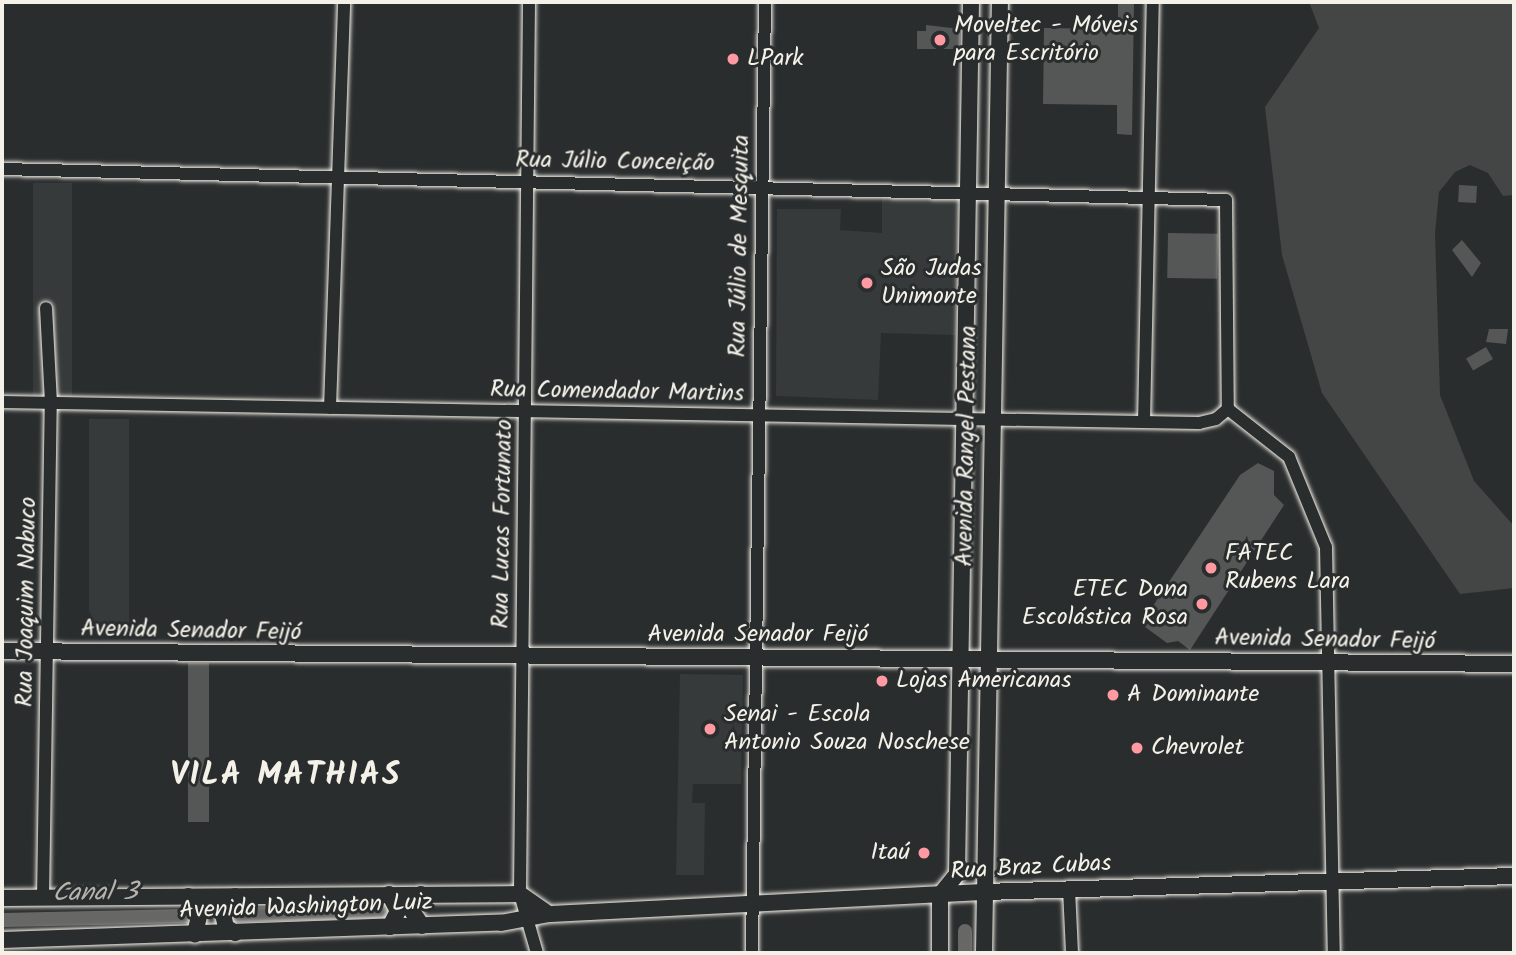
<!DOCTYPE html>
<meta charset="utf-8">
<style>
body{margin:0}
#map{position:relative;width:1516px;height:955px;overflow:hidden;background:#2a2d2e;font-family:Kalam,sans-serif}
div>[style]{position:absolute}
.built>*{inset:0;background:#373a3a;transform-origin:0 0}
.green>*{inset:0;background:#444645}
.canal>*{height:14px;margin:-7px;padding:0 7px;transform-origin:7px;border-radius:7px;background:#676866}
.building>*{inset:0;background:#555756;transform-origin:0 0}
.roads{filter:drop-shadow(0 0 2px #f4f1e8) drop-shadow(0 0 2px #f4f1e8)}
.street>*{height:12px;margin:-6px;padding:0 6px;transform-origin:6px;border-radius:6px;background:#2a2d2e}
.secondary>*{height:16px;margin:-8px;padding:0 8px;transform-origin:8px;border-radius:8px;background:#2a2d2e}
.dots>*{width:19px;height:19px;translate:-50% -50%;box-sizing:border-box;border:4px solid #2a2d2e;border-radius:50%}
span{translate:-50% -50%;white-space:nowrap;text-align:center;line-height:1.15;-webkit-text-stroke:6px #2a2d2e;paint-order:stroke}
.poi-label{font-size:24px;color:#f4f1e8}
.left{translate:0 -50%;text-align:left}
.right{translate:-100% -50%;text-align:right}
.street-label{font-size:24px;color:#f4f1e8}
.water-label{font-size:26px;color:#b5b3ae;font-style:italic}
.district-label{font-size:32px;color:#f4f1e8;font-weight:700;letter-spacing:2px}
.frame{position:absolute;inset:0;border:4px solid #f4f1e8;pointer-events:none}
</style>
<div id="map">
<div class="built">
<i style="left:33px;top:183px;width:39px;height:213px"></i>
<i style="clip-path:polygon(882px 197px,958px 201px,956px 335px,881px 333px,878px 400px,776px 396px,777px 209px,841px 209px,840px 230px,882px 233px)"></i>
<i style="left:89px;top:419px;width:40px;height:213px"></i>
<i style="clip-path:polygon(680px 674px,743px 675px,741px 784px,693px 784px,692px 803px,705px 803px,704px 875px,676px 875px)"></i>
</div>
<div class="green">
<i style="clip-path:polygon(1309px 2px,1514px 2px,1514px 195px,1503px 196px,1488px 173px,1470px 165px,1455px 172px,1439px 192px,1435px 233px,1440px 395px,1474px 481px,1514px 526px,1514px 588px,1460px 594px,1322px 393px,1282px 255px,1265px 107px,1319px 28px)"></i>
</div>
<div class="canal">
<i style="left:235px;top:915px;width:152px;rotate:-1.5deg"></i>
<i style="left:2px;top:920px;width:187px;rotate:-1.2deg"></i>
<i style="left:965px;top:931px;width:22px;rotate:90deg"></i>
</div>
<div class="building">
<i style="clip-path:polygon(1118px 2px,1134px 2px,1132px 135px,1117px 134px,1117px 105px,1043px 104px,1044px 28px,1118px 29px)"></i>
<i style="clip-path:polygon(926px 25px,960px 29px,960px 49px,917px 49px,917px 31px,926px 31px)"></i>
<i style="left:1459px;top:185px;width:18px;height:17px;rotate:3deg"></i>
<i style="left:1168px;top:233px;width:50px;height:45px;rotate:1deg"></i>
<i style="clip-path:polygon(1462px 240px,1481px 263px,1472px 277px,1452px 250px)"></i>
<i style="clip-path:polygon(1489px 329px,1508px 329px,1506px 344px,1486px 342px)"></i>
<i style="left:1486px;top:347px;width:14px;height:23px;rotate:60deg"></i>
<i style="clip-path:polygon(1258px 463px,1274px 471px,1274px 495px,1284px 505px,1190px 650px,1178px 641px,1167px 643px,1141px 624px,1240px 475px)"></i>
<i style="left:188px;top:663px;width:21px;height:159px"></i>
</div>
<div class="roads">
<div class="street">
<i style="left:529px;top:2px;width:892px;rotate:90.58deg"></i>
<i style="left:520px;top:894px;width:61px;rotate:73.9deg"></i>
<i style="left:2px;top:169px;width:1224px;rotate:1.45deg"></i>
<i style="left:1226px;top:200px;width:209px;rotate:89.5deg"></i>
<i style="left:1228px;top:409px;width:78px;rotate:38.2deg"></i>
<i style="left:1289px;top:457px;width:97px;rotate:67.7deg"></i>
<i style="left:1326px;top:547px;width:406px;rotate:88.9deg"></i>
<i style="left:2px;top:402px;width:1197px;rotate:1.01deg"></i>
<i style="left:1199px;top:423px;width:17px;rotate:-13deg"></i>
<i style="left:1216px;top:419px;width:16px;rotate:-40deg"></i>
<i style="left:330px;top:408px;width:406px;rotate:-88deg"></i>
<i style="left:1144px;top:422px;width:420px;rotate:-88.8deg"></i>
<i style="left:1069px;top:889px;width:64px;rotate:87.3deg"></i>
<i style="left:43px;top:898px;width:495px;rotate:-89.1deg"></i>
<i style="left:51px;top:403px;width:95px;rotate:-93deg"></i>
<i style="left:752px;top:953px;width:951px;rotate:-89.22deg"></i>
</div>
<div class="secondary">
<i style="left:2px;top:651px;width:1512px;rotate:0.49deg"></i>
<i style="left:389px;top:894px;width:19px;rotate:62deg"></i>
<i style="left:398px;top:911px;width:18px;rotate:117deg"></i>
<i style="left:421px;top:894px;width:19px;rotate:118deg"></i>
<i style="left:412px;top:911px;width:18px;rotate:56deg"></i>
<i style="left:188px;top:896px;width:20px;rotate:53deg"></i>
<i style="left:200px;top:912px;width:23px;rotate:103deg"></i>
<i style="left:235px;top:896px;width:19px;rotate:133deg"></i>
<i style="left:222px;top:910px;width:17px;rotate:77deg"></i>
<i style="left:226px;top:927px;width:11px;rotate:34deg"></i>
<i style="left:2px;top:898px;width:518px;rotate:-0.44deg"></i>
<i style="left:520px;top:894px;width:35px;rotate:35deg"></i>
<i style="left:2px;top:940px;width:499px;rotate:-2deg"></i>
<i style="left:501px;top:923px;width:49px;rotate:-10.6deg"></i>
<i style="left:549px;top:914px;width:436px;rotate:-2.9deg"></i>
<i style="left:984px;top:892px;width:530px;rotate:-1.73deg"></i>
<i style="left:940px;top:953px;width:58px;rotate:-90deg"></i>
<i style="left:940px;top:895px;width:27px;rotate:-51deg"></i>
<i style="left:957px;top:874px;width:872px;rotate:-89.08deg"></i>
<i style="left:984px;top:953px;width:951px;rotate:-89.04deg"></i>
</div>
</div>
<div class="dots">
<i style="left:940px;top:40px;background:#ff9aa2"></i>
<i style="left:733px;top:59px;background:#ff9aa2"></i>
<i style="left:867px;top:283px;background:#ff9aa2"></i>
<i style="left:1211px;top:568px;background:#ff9aa2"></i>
<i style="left:1202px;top:604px;background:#ff9aa2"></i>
<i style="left:882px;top:681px;background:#ff9aa2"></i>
<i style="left:1113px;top:695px;background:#ff9aa2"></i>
<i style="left:710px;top:729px;background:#ff9aa2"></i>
<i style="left:1137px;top:748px;background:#ff9aa2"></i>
<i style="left:924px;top:853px;background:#ff9aa2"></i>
</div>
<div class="poi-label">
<span class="left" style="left:954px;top:40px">Moveltec - Móveis<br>para Escritório</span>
<span class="left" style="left:747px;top:59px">LPark</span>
<span class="left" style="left:881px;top:283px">São Judas<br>Unimonte</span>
<span class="left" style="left:1225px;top:568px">FATEC<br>Rubens Lara</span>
<span class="right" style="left:1188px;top:604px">ETEC Dona<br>Escolástica Rosa</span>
<span class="left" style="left:896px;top:681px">Lojas Americanas</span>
<span class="left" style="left:1127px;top:695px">A Dominante</span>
<span class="left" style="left:724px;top:729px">Senai - Escola<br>Antonio Souza Noschese</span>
<span class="left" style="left:1151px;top:748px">Chevrolet</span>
<span class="right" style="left:910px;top:853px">Itaú</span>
</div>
<div class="street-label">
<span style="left:615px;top:162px;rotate:1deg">Rua Júlio Conceição</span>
<span style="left:740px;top:246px;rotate:-89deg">Rua Júlio de Mesquita</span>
<span style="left:617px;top:392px;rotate:1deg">Rua Comendador Martins</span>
<span style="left:967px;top:446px;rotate:-89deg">Avenida Rangel Pestana</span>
<span style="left:503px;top:524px;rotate:-89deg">Rua Lucas Fortunato</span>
<span style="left:27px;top:602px;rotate:-89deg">Rua Joaquim Nabuco</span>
<span style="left:191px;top:631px;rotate:1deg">Avenida Senador Feijó</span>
<span style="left:758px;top:635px">Avenida Senador Feijó</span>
<span style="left:1325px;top:640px;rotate:1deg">Avenida Senador Feijó</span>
<span style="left:1031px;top:868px;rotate:-3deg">Rua Braz Cubas</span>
<span style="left:306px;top:907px;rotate:-2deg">Avenida Washington Luiz</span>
</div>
<div class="water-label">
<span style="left:95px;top:894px;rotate:-1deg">Canal 3</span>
</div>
<div class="district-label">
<span style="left:286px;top:776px">VILA MATHIAS</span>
</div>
<div class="frame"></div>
</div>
